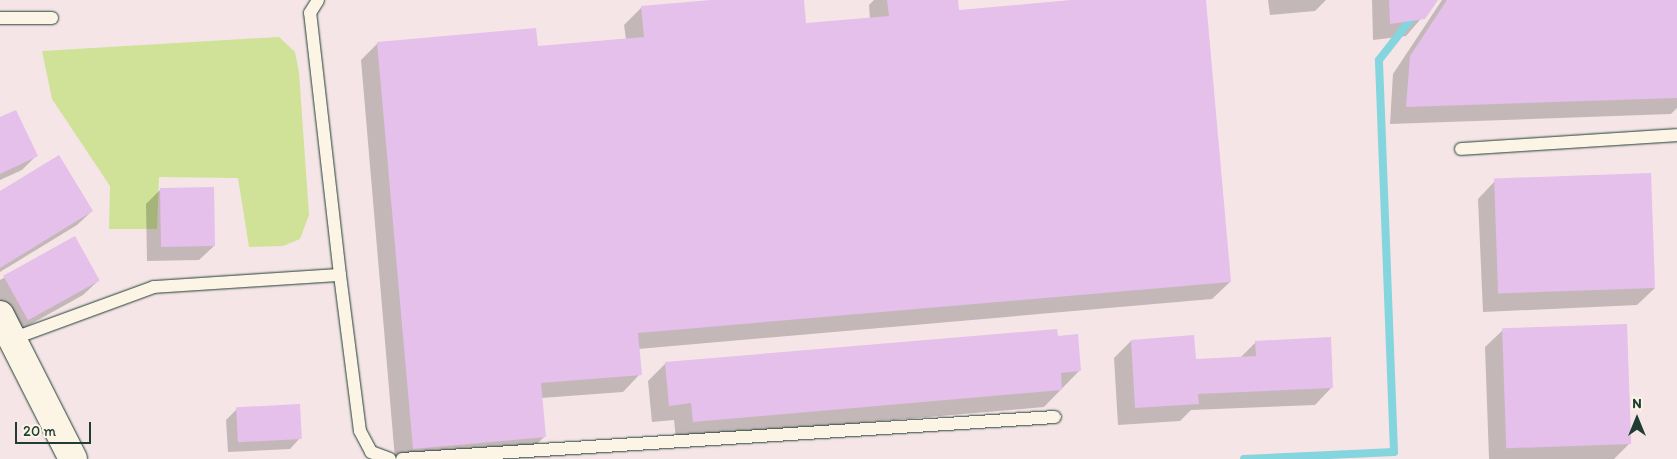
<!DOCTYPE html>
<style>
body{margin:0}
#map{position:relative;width:1677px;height:459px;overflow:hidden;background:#fcf5e5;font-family:Itim,sans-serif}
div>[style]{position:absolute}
.built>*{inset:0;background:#f5e5e7;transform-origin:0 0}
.green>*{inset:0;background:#cfe297}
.shadow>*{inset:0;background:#0003}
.stream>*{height:8px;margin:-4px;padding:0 4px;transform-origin:4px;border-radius:4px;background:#84d5de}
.building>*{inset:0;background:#e4c0eb;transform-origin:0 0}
.roads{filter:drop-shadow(0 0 1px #1f3d34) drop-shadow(0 0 1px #1f3d34)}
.lane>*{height:12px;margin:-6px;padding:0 6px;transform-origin:6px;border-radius:6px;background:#fcf5e5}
.secondary>*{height:28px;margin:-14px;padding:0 14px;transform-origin:14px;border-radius:14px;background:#fcf5e5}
span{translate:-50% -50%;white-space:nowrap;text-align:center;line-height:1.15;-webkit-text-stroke:4.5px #fcf5e5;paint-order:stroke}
.north{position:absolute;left:1612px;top:394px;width:50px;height:50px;-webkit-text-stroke:4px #fcf5e5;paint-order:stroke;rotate:0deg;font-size:14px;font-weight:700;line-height:20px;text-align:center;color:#1f3d34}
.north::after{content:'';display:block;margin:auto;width:18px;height:22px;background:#1f3d34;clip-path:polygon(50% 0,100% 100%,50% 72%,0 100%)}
.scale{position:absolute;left:15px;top:422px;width:76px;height:22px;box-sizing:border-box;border:2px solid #1f3d34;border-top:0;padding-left:6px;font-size:15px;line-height:18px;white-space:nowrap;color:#1f3d34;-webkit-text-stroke:4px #fcf5e5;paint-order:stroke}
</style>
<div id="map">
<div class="built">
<i style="left:0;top:0;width:1677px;height:459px"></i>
</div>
<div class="green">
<i style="clip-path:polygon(279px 37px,295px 52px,299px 72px,309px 215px,300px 239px,283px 246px,249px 247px,238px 178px,159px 177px,157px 229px,109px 229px,110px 186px,52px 99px,42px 51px)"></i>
</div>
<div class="shadow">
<i style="clip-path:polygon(725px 0,803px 0,805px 24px,870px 19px,869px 5px,874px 0,957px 0,958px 11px,1085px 0,1205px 0,1230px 282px,1212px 299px,638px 349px,640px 374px,623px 392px,541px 398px,544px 437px,527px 454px,395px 459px,361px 60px,378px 43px,537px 47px,626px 39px,624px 25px,642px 7px)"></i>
<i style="clip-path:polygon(1268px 0,1326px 0,1315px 11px,1270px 15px)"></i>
<i style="clip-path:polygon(1372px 0,1437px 0,1406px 36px,1373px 40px)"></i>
<i style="clip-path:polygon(1442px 0,1677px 0,1677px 108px,1671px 114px,1390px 124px,1393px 74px)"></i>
<i style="clip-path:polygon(0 119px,36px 156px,22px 170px,0 180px)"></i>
<i style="clip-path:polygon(1495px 181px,1655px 288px,1637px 305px,1483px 312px,1478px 199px)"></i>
<i style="clip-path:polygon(160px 190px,214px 246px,199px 260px,147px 261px,146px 204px)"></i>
<i style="clip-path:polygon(0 193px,92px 211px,77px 225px,0 272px)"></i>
<i style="clip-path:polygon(74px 238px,98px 281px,83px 295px,13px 334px,0 311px,0 280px)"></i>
<i style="clip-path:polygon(1503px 330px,1629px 444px,1614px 459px,1489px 459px,1485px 347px)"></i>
<i style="clip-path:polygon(1131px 341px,1195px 361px,1240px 358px,1256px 342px,1332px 387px,1315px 405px,1191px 410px,1180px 421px,1118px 425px,1114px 358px)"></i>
<i style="clip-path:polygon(665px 364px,1080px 370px,1044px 407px,676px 439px,674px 420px,652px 422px,648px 381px)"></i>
<i style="clip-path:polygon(237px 409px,300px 438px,290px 449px,228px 452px,226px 420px)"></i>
</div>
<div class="stream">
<i style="left:1244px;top:459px;width:150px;rotate:-2.7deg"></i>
<i style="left:1394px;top:452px;width:392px;rotate:-92.2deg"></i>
<i style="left:1379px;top:60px;width:76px;rotate:-51.9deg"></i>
</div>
<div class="building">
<i style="clip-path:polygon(711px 0,804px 0,806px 23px,889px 16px,887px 0,958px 0,959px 10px,1071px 0,1206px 0,1231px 282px,638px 333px,642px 375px,541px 383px,546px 437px,413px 449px,377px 42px,536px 28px,538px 46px,644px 37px,641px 6px)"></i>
<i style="clip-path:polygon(1389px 0,1438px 0,1425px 19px,1390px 24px)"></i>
<i style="clip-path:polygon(1447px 0,1677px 0,1677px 98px,1406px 107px,1410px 56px)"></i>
<i style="clip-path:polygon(16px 110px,38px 156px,0 174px,0 117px)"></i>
<i style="clip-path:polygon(59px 155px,93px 211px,0 268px,0 191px)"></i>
<i style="left:1651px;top:173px;width:115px;height:157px;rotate:88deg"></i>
<i style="left:214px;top:187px;width:59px;height:54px;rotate:89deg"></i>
<i style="left:75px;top:236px;width:51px;height:82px;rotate:61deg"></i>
<i style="left:1627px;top:324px;width:120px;height:125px;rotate:88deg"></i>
<i style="clip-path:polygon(1057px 329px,1058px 336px,1078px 334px,1081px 371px,1061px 373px,1062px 390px,693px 422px,691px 403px,669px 406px,665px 362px)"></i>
<i style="clip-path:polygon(1194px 335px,1196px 359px,1256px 356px,1255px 341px,1331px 337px,1333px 388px,1198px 394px,1199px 404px,1135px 408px,1131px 340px)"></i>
<i style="left:300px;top:404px;width:35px;height:64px;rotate:87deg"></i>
</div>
<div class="roads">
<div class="lane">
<i style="left:0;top:18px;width:52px"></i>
<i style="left:1461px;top:149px;width:216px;rotate:-3.7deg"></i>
<i style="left:340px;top:275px;width:157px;rotate:82.7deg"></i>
<i style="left:360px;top:431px;width:24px;rotate:62deg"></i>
<i style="left:371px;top:452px;width:20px;rotate:20deg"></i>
<i style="left:9px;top:340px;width:154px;rotate:-20.1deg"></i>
<i style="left:154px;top:287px;width:186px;rotate:-3.7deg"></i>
<i style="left:340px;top:275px;width:264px;rotate:-96.5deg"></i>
<i style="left:310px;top:13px;width:15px;rotate:-58deg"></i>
<i style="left:402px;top:459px;width:654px;rotate:-3.68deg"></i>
</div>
<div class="secondary">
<i style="left:0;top:315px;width:161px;rotate:63.1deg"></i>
</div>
</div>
<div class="north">N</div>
<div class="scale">20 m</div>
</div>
